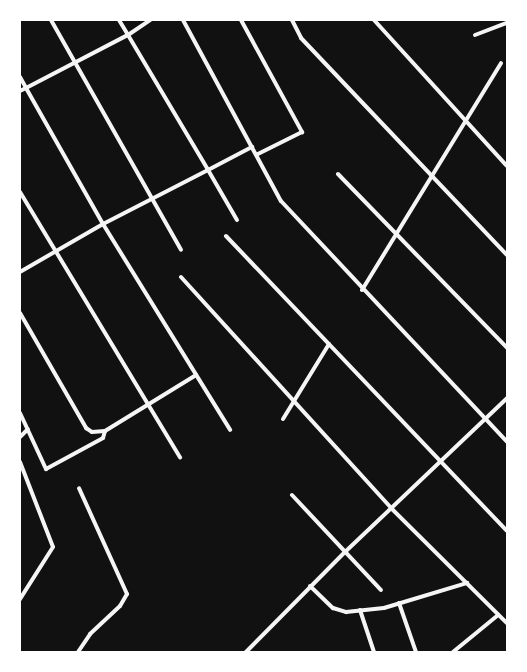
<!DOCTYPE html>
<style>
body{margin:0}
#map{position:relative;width:527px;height:672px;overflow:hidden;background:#111;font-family:"Work Sans",sans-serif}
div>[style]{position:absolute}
.minor>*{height:4px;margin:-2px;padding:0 2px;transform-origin:2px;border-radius:2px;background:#f5f5f5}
span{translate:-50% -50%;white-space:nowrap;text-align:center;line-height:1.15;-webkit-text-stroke:3px #fff;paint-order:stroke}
.frame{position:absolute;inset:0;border:21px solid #fff;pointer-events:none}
</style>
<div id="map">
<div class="minor">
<i style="left:51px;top:20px;width:264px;rotate:60.5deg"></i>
<i style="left:119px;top:20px;width:17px;rotate:59deg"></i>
<i style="left:128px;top:35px;width:27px;rotate:-34deg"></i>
<i style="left:183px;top:20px;width:206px;rotate:61.6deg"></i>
<i style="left:281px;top:201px;width:330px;rotate:46.8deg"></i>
<i style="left:241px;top:20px;width:128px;rotate:61.4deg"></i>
<i style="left:302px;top:132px;width:51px;rotate:153.4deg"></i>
<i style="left:292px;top:20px;width:20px;rotate:63deg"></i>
<i style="left:301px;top:38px;width:299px;rotate:46.5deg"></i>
<i style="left:374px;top:20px;width:197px;rotate:47.7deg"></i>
<i style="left:475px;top:35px;width:34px;rotate:-21deg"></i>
<i style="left:20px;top:77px;width:13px;rotate:61deg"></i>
<i style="left:26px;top:88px;width:115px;rotate:-27.5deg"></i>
<i style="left:128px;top:35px;width:157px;rotate:59.3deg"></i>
<i style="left:208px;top:170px;width:118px;rotate:152.8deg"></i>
<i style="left:103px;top:224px;width:242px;rotate:58.3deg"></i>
<i style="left:20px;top:91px;width:7px;rotate:-27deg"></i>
<i style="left:26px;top:88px;width:156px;rotate:60.5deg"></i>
<i style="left:103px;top:224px;width:96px;rotate:150deg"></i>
<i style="left:338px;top:174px;width:243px;rotate:45.8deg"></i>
<i style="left:20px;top:192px;width:310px;rotate:58.9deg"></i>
<i style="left:237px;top:220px;width:58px;rotate:-120.1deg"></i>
<i style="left:208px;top:170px;width:50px;rotate:-27.6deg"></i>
<i style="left:226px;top:236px;width:407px;rotate:46.4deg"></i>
<i style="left:181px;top:277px;width:312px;rotate:47.7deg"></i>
<i style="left:391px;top:508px;width:163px;rotate:44.8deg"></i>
<i style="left:362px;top:290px;width:266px;rotate:-58.5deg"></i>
<i style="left:20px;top:313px;width:133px;rotate:60.1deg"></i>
<i style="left:86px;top:428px;width:7px;rotate:34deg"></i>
<i style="left:92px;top:432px;width:13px;rotate:-4deg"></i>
<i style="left:105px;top:431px;width:107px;rotate:-31.6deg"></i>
<i style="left:20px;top:413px;width:62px;rotate:65.1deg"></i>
<i style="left:46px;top:469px;width:65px;rotate:-28.5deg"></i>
<i style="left:103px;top:438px;width:7px;rotate:-74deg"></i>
<i style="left:283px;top:419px;width:88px;rotate:-58.5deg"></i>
<i style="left:20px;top:437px;width:11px;rotate:-45deg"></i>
<i style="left:20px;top:462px;width:91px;rotate:68.8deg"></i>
<i style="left:53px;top:547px;width:62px;rotate:122.4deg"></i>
<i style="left:292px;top:495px;width:130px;rotate:46.9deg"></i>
<i style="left:310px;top:586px;width:32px;rotate:44deg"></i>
<i style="left:333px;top:608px;width:14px;rotate:17deg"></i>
<i style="left:346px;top:612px;width:38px;rotate:-6deg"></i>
<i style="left:384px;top:608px;width:87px;rotate:-16.8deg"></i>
<i style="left:399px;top:603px;width:52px;rotate:70.9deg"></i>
<i style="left:360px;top:610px;width:44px;rotate:71.6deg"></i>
<i style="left:78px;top:652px;width:22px;rotate:-56deg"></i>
<i style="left:90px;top:634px;width:41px;rotate:-43deg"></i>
<i style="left:120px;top:606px;width:14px;rotate:-60deg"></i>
<i style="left:127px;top:594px;width:116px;rotate:-114.4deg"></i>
<i style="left:246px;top:652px;width:141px;rotate:-45.3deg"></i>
<i style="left:345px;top:552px;width:224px;rotate:-43.5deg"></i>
<i style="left:453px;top:652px;width:58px;rotate:-39.4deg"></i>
</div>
<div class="frame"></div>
</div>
